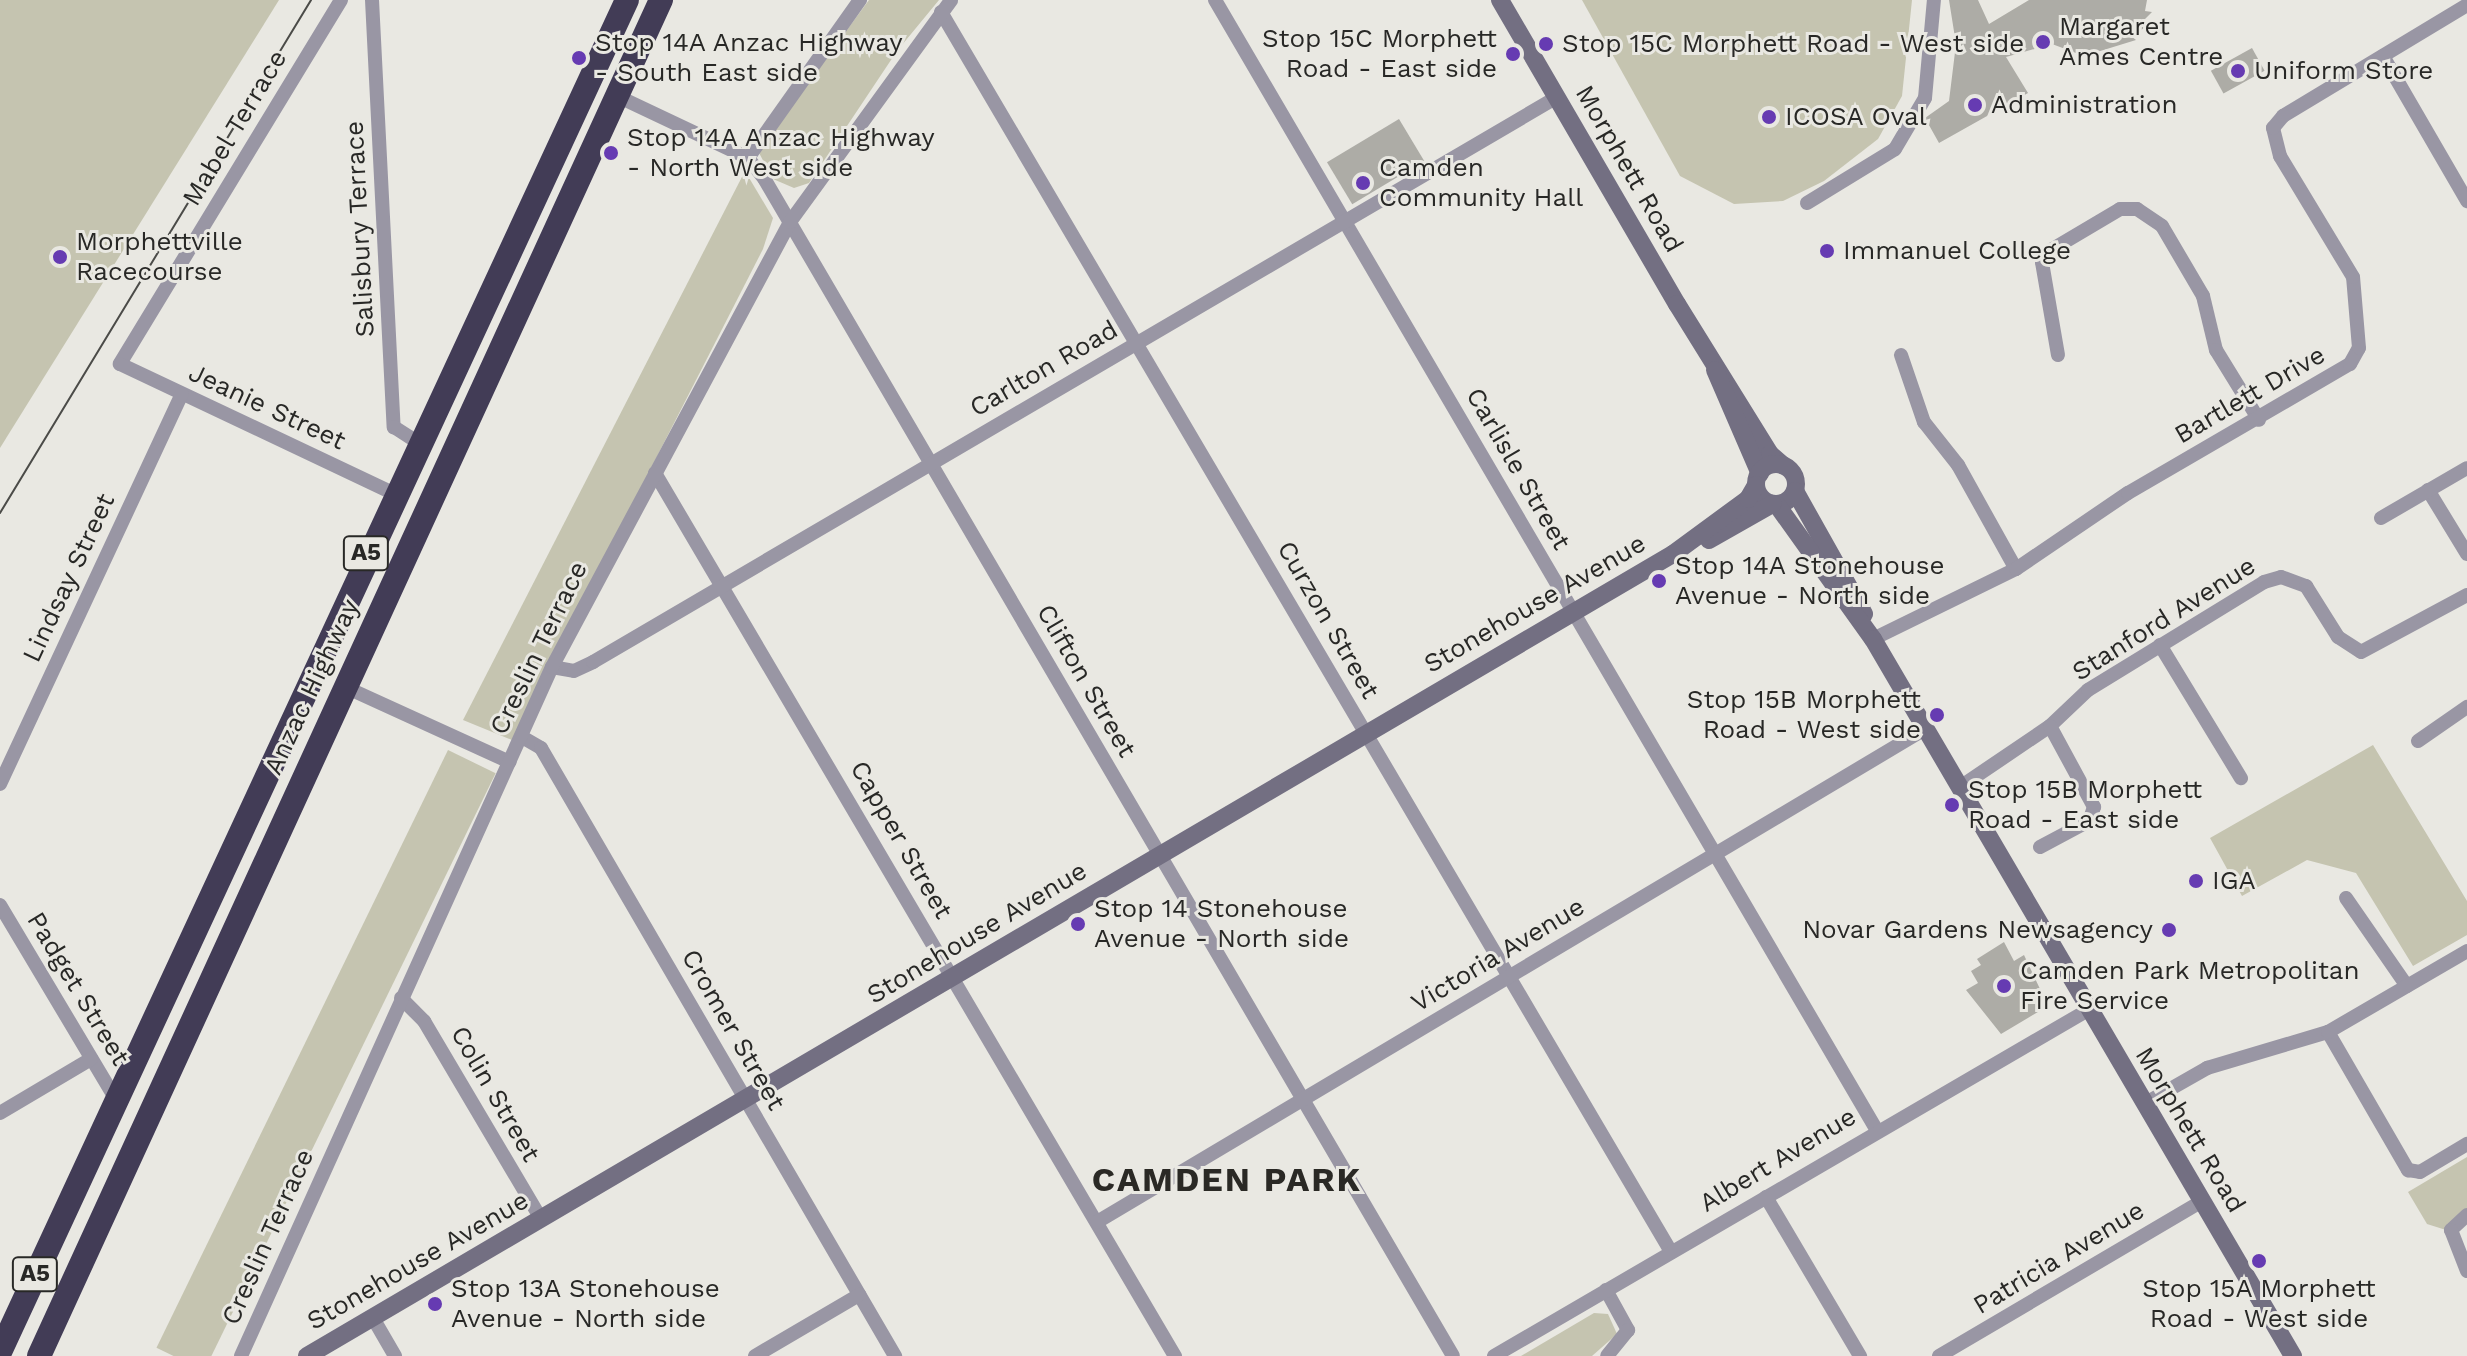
<!DOCTYPE html>
<style>
body{margin:0}
#map{position:relative;width:2467px;height:1356px;overflow:hidden;background:#e9e8e2;font-family:"Work Sans",sans-serif}
div>[style]{position:absolute}
.green>*{inset:0;background:#c5c4b0;transform-origin:0 0}
.building>*{inset:0;background:#adaca6;transform-origin:0 0}
.street>*{height:14px;margin:-7px;padding:0 7px;transform-origin:7px;border-radius:7px;background:#9996a4}
.secondary>*{height:18px;margin:-9px;padding:0 9px;transform-origin:9px;border-radius:9px;background:#736f82}
.secondary>.ring{margin:-9px;padding:0;box-sizing:content-box;background:none;border:18px solid #736f82;border-radius:50%}
.highway>*{height:24px;margin:-12px;padding:0 12px;transform-origin:12px;border-radius:12px;background:#423c56}
.tram>*{height:2px;margin:-1px;padding:0 1px;transform-origin:1px;border-radius:1px;background:#4b4b48}
.dots>*{width:22px;height:22px;translate:-50% -50%;box-sizing:border-box;border:4px solid #e9e8e2;border-radius:50%}
span{translate:-50% -50%;white-space:nowrap;text-align:center;line-height:1.15;-webkit-text-stroke:6px #e9e8e2;paint-order:stroke}
.shield-label span{padding:2px 6px;background:#e9e8e2;border:2px solid;border-radius:6px;-webkit-text-stroke-width:0}
.shield-label{font-size:24px;color:#282826;font-weight:700}
.poi-label{font-size:26px;color:#282826}
.left{translate:0 -50%;text-align:left}
.right{translate:-100% -50%;text-align:right}
.street-label{font-size:26px;color:#282826}
.district-label{font-size:34px;color:#2a2925;font-weight:700;letter-spacing:2px}
</style>
<div id="map">
<div class="green">
<i style="clip-path:polygon(0 0,279px 0,0 448px)"></i>
<i style="clip-path:polygon(869px 0,939px 0,897px 51px,809px 183px,794px 188px,773px 179px,758px 151px)"></i>
<i style="clip-path:polygon(1582px 0,1912px 0,1902px 96px,1878px 139px,1824px 181px,1783px 201px,1734px 204px,1680px 176px)"></i>
<i style="clip-path:polygon(745px 171px,773px 218px,763px 249px,512px 740px,463px 720px)"></i>
<i style="clip-path:polygon(2373px 745px,2467px 901px,2467px 935px,2413px 966px,2356px 873px,2307px 860px,2242px 896px,2210px 838px)"></i>
<i style="left:448px;top:750px;width:53px;height:665px;rotate:26deg"></i>
<i style="clip-path:polygon(2467px 1157px,2467px 1210px,2446px 1230px,2427px 1224px,2408px 1192px)"></i>
<i style="clip-path:polygon(1594px 1313px,1608px 1314px,1617px 1334px,1592px 1356px,1521px 1356px)"></i>
</div>
<div class="building">
<i style="clip-path:polygon(1949px 0,1978px 0,1989px 24px,2029px 0,2147px 0,2145px 11px,2152px 12px,2139px 25px,2146px 27px,2131px 36px,2136px 40px,2084px 56px,2052px 44px,2006px 57px,2028px 93px,1939px 143px,1925px 118px,1949px 101px,1956px 44px)"></i>
<i style="left:2252px;top:48px;width:26px;height:47px;rotate:61deg"></i>
<i style="left:1399px;top:119px;width:49px;height:84px;rotate:59deg"></i>
<i style="clip-path:polygon(2004px 942px,2014px 961px,2024px 955px,2048px 1006px,2001px 1034px,1966px 990px,1978px 983px,1971px 971px,1981px 965px,1977px 959px)"></i>
</div>
<div class="street">
<i style="left:341px;top:0;width:426px;rotate:121.3deg"></i>
<i style="left:120px;top:364px;width:302px;rotate:25.3deg"></i>
<i style="left:372px;top:0;width:428px;rotate:87.1deg"></i>
<i style="left:394px;top:427px;width:27px;rotate:33deg"></i>
<i style="left:1215px;top:0;width:1308px;rotate:59.65deg"></i>
<i style="left:941px;top:12px;width:1439px;rotate:59.51deg"></i>
<i style="left:2383px;top:56px;width:168px;rotate:59.9deg"></i>
<i style="left:617px;top:96px;width:145px;rotate:25.3deg"></i>
<i style="left:748px;top:158px;width:28px;rotate:52deg"></i>
<i style="left:765px;top:180px;width:1362px;rotate:59.67deg"></i>
<i style="left:748px;top:158px;width:194px;rotate:-54.7deg"></i>
<i style="left:1807px;top:203px;width:103px;rotate:-31.5deg"></i>
<i style="left:1895px;top:149px;width:59px;rotate:-59.5deg"></i>
<i style="left:1925px;top:98px;width:98px;rotate:-84.8deg"></i>
<i style="left:1901px;top:355px;width:71px;rotate:71.1deg"></i>
<i style="left:1924px;top:422px;width:55px;rotate:51.7deg"></i>
<i style="left:1958px;top:465px;width:119px;rotate:60.9deg"></i>
<i style="left:2058px;top:355px;width:94px;rotate:-99.8deg"></i>
<i style="left:2042px;top:262px;width:15px;rotate:-53deg"></i>
<i style="left:2051px;top:250px;width:80px;rotate:-30.7deg"></i>
<i style="left:2120px;top:209px;width:17px"></i>
<i style="left:2137px;top:209px;width:30px;rotate:34deg"></i>
<i style="left:2162px;top:226px;width:81px;rotate:59.6deg"></i>
<i style="left:2203px;top:296px;width:56px;rotate:76.5deg"></i>
<i style="left:2216px;top:350px;width:82px;rotate:58.4deg"></i>
<i style="left:655px;top:473px;width:1025px;rotate:59.51deg"></i>
<i style="left:2428px;top:490px;width:75px;rotate:58.6deg"></i>
<i style="left:2381px;top:518px;width:99px;rotate:-30.2deg"></i>
<i style="left:1873px;top:639px;width:159px;rotate:-26.1deg"></i>
<i style="left:2016px;top:569px;width:135px;rotate:-34.2deg"></i>
<i style="left:2128px;top:493px;width:257px;rotate:-30.2deg"></i>
<i style="left:2350px;top:364px;width:18px;rotate:-61deg"></i>
<i style="left:2359px;top:348px;width:71px;rotate:-94.8deg"></i>
<i style="left:2353px;top:277px;width:141px;rotate:-121.1deg"></i>
<i style="left:2280px;top:156px;width:29px;rotate:-104deg"></i>
<i style="left:2273px;top:128px;width:16px;rotate:-50deg"></i>
<i style="left:2283px;top:116px;width:215px;rotate:-31.1deg"></i>
<i style="left:2160px;top:645px;width:156px;rotate:58.7deg"></i>
<i style="left:552px;top:667px;width:22px;rotate:10deg"></i>
<i style="left:574px;top:671px;width:21px;rotate:-25deg"></i>
<i style="left:593px;top:662px;width:1117px;rotate:-30.37deg"></i>
<i style="left:343px;top:686px;width:183px;rotate:24.5deg"></i>
<i style="left:522px;top:737px;width:22px;rotate:30deg"></i>
<i style="left:541px;top:748px;width:704px;rotate:59.79deg"></i>
<i style="left:2418px;top:741px;width:60px;rotate:-34.8deg"></i>
<i style="left:0;top:784px;width:430px;rotate:-65deg"></i>
<i style="left:1960px;top:787px;width:109px;rotate:-34.1deg"></i>
<i style="left:2050px;top:726px;width:52px;rotate:-43.5deg"></i>
<i style="left:2088px;top:690px;width:206px;rotate:-31.5deg"></i>
<i style="left:2264px;top:582px;width:18px;rotate:-16deg"></i>
<i style="left:2281px;top:577px;width:27px;rotate:20deg"></i>
<i style="left:2306px;top:586px;width:60px;rotate:57.9deg"></i>
<i style="left:2338px;top:637px;width:27px;rotate:33deg"></i>
<i style="left:2361px;top:652px;width:120px;rotate:-28.3deg"></i>
<i style="left:2040px;top:847px;width:55px;rotate:-28deg"></i>
<i style="left:2089px;top:821px;width:15px;rotate:-70deg"></i>
<i style="left:2094px;top:807px;width:92px;rotate:-118.5deg"></i>
<i style="left:2346px;top:898px;width:107px;rotate:55.3deg"></i>
<i style="left:0;top:905px;width:225px;rotate:59.2deg"></i>
<i style="left:401px;top:998px;width:33px;rotate:45deg"></i>
<i style="left:424px;top:1021px;width:230px;rotate:59.4deg"></i>
<i style="left:2328px;top:1032px;width:160px;rotate:59.9deg"></i>
<i style="left:2408px;top:1170px;width:12px;rotate:9deg"></i>
<i style="left:2420px;top:1172px;width:55px;rotate:-30.8deg"></i>
<i style="left:2144px;top:1104px;width:73px;rotate:-29.7deg"></i>
<i style="left:2207px;top:1068px;width:126px;rotate:-16.6deg"></i>
<i style="left:2328px;top:1032px;width:161px;rotate:-30.2deg"></i>
<i style="left:0;top:1113px;width:106px;rotate:-30.7deg"></i>
<i style="left:1766px;top:1197px;width:185px;rotate:59.4deg"></i>
<i style="left:2467px;top:1215px;width:22px;rotate:137deg"></i>
<i style="left:2451px;top:1230px;width:44px;rotate:68.7deg"></i>
<i style="left:1097px;top:1222px;width:964px;rotate:-30.77deg"></i>
<i style="left:1606px;top:1290px;width:46px;rotate:61.2deg"></i>
<i style="left:1628px;top:1330px;width:33px;rotate:129deg"></i>
<i style="left:373px;top:1318px;width:44px;rotate:59.9deg"></i>
<i style="left:241px;top:1356px;width:756px;rotate:-65.71deg"></i>
<i style="left:552px;top:667px;width:505px;rotate:-61.86deg"></i>
<i style="left:790px;top:222px;width:274px;rotate:-54deg"></i>
<i style="left:755px;top:1356px;width:121px;rotate:-30.4deg"></i>
<i style="left:1494px;top:1356px;width:687px;rotate:-30.22deg"></i>
<i style="left:1939px;top:1356px;width:305px;rotate:-30.5deg"></i>
</div>
<div class="secondary">
<i style="left:1500px;top:0;width:352px;rotate:59.8deg"></i>
<i style="left:1677px;top:304px;width:176px;rotate:58.2deg"></i>
<i style="left:1770px;top:454px;width:18px;rotate:41deg"></i>
<i style="left:1715px;top:370px;width:113px;rotate:66.6deg"></i>
<i class="ring" style="left:1756px;top:464px;width:22px;height:22px"></i>
<i style="left:1795px;top:491px;width:141px;rotate:60.7deg"></i>
<i style="left:1777px;top:505px;width:165px;rotate:54.4deg"></i>
<i style="left:1873px;top:639px;width:831px;rotate:59.64deg"></i>
<i style="left:1709px;top:540px;width:73px;rotate:-29.7deg"></i>
<i style="left:307px;top:1356px;width:1584px;rotate:-30.42deg"></i>
<i style="left:1673px;top:554px;width:93px;rotate:-36.3deg"></i>
<i style="left:1748px;top:499px;width:16px;rotate:-60deg"></i>
</div>
<div class="highway">
<i style="left:0;top:1352px;width:1490px;rotate:-65.12deg"></i>
<i style="left:39px;top:1356px;width:1492px;rotate:-65.36deg"></i>
</div>
<div class="tram">
<i style="left:0;top:513px;width:600px;rotate:-58.77deg"></i>
</div>
<div class="dots">
<i style="left:2043px;top:42px;background:#663bb2"></i>
<i style="left:1546px;top:44px;background:#663bb2"></i>
<i style="left:1513px;top:54px;background:#663bb2"></i>
<i style="left:579px;top:58px;background:#663bb2"></i>
<i style="left:2238px;top:71px;background:#663bb2"></i>
<i style="left:1975px;top:105px;background:#663bb2"></i>
<i style="left:1769px;top:117px;background:#663bb2"></i>
<i style="left:611px;top:153px;background:#663bb2"></i>
<i style="left:1363px;top:183px;background:#663bb2"></i>
<i style="left:1827px;top:251px;background:#663bb2"></i>
<i style="left:60px;top:257px;background:#663bb2"></i>
<i style="left:1659px;top:581px;background:#663bb2"></i>
<i style="left:1937px;top:715px;background:#663bb2"></i>
<i style="left:1952px;top:805px;background:#663bb2"></i>
<i style="left:2196px;top:881px;background:#663bb2"></i>
<i style="left:1078px;top:924px;background:#663bb2"></i>
<i style="left:2169px;top:930px;background:#663bb2"></i>
<i style="left:2004px;top:986px;background:#663bb2"></i>
<i style="left:2259px;top:1261px;background:#663bb2"></i>
<i style="left:435px;top:1304px;background:#663bb2"></i>
</div>
<div class="shield-label">
<span style="left:366px;top:553px">A5</span>
<span style="left:35px;top:1274px">A5</span>
</div>
<div class="poi-label">
<span class="left" style="left:2059px;top:42px">Margaret<br>Ames Centre</span>
<span class="right" style="left:1497px;top:54px">Stop 15C Morphett<br>Road - East side</span>
<span class="left" style="left:595px;top:58px">Stop 14A Anzac Highway<br>- South East side</span>
<span class="left" style="left:1562px;top:44px">Stop 15C Morphett Road - West side</span>
<span class="left" style="left:2254px;top:71px">Uniform Store</span>
<span class="left" style="left:1991px;top:105px">Administration</span>
<span class="left" style="left:1785px;top:117px">ICOSA Oval</span>
<span class="left" style="left:627px;top:153px">Stop 14A Anzac Highway<br>- North West side</span>
<span class="left" style="left:1379px;top:183px">Camden<br>Community Hall</span>
<span class="left" style="left:76px;top:257px">Morphettville<br>Racecourse</span>
<span class="left" style="left:1843px;top:251px">Immanuel College</span>
<span class="left" style="left:1675px;top:581px">Stop 14A Stonehouse<br>Avenue - North side</span>
<span class="right" style="left:1921px;top:715px">Stop 15B Morphett<br>Road - West side</span>
<span class="left" style="left:1968px;top:805px">Stop 15B Morphett<br>Road - East side</span>
<span class="left" style="left:2212px;top:881px">IGA</span>
<span class="left" style="left:1094px;top:924px">Stop 14 Stonehouse<br>Avenue - North side</span>
<span class="right" style="left:2153px;top:930px">Novar Gardens Newsagency</span>
<span class="left" style="left:2020px;top:986px">Camden Park Metropolitan<br>Fire Service</span>
<span class="left" style="left:451px;top:1304px">Stop 13A Stonehouse<br>Avenue - North side</span>
<span style="left:2259px;top:1304px">Stop 15A Morphett<br>Road - West side</span>
</div>
<div class="street-label">
<span style="left:235px;top:128px;rotate:-59deg">Mabel Terrace</span>
<span style="left:1629px;top:169px;rotate:60deg">Morphett Road</span>
<span style="left:360px;top:229px;rotate:-93deg">Salisbury Terrace</span>
<span style="left:1044px;top:369px;rotate:-30deg">Carlton Road</span>
<span style="left:2250px;top:395px;rotate:-30deg">Bartlett Drive</span>
<span style="left:267px;top:407px;rotate:25deg">Jeanie Street</span>
<span style="left:1518px;top:469px;rotate:60deg">Carlisle Street</span>
<span style="left:69px;top:578px;rotate:-65deg">Lindsay Street</span>
<span style="left:1535px;top:604px;rotate:-30deg">Stonehouse Avenue</span>
<span style="left:2164px;top:619px;rotate:-32deg">Stanford Avenue</span>
<span style="left:1328px;top:620px;rotate:60deg">Curzon Street</span>
<span style="left:539px;top:648px;rotate:-64deg">Creslin Terrace</span>
<span style="left:1086px;top:681px;rotate:60deg">Clifton Street</span>
<span style="left:312px;top:687px;rotate:-65deg">Anzac Highway</span>
<span style="left:901px;top:840px;rotate:60deg">Capper Street</span>
<span style="left:977px;top:933px;rotate:-31deg">Stonehouse Avenue</span>
<span style="left:1498px;top:955px;rotate:-31deg">Victoria Avenue</span>
<span style="left:78px;top:989px;rotate:59deg">Padget Street</span>
<span style="left:733px;top:1030px;rotate:60deg">Cromer Street</span>
<span style="left:495px;top:1094px;rotate:60deg">Colin Street</span>
<span style="left:2190px;top:1130px;rotate:59deg">Morphett Road</span>
<span style="left:1778px;top:1160px;rotate:-31deg">Albert Avenue</span>
<span style="left:268px;top:1237px;rotate:-66deg">Creslin Terrace</span>
<span style="left:2059px;top:1258px;rotate:-31deg">Patricia Avenue</span>
<span style="left:418px;top:1261px;rotate:-30deg">Stonehouse Avenue</span>
</div>
<div class="district-label">
<span style="left:1227px;top:1180px">CAMDEN PARK</span>
</div>
</div>
